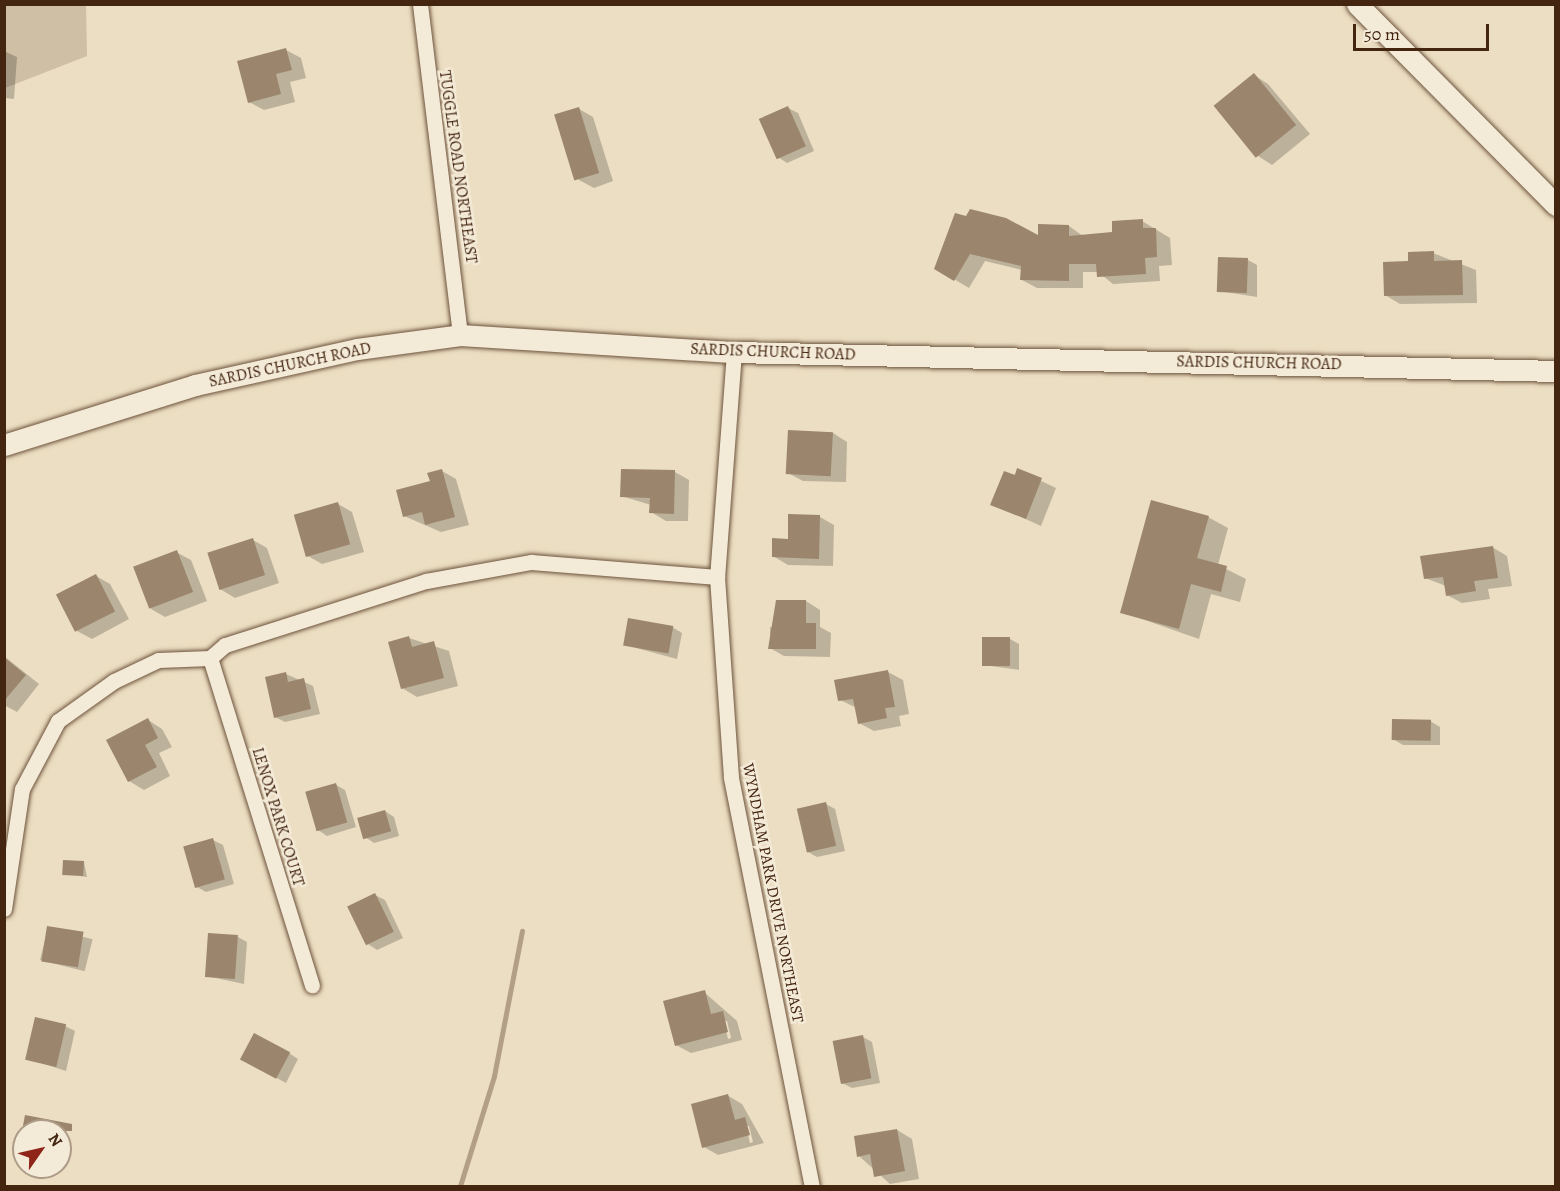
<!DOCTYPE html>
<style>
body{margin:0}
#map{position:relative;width:1560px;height:1191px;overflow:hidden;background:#ecdec2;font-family:Alegreya,serif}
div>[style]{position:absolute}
.green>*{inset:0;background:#cfbfa4}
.shadow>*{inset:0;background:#0003;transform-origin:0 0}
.stream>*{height:5px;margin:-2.5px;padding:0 2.5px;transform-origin:2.5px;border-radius:2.5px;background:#b39f85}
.building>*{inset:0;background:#9b856d;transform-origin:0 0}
.roads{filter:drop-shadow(0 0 2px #6d533c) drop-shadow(0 0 2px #6d533c)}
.street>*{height:15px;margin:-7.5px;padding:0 7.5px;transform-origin:7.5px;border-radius:7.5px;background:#f3ead7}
.secondary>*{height:21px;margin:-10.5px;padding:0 10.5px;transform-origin:10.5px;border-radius:10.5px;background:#f3ead7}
span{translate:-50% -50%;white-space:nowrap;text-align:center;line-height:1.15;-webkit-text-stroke:5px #f3ead7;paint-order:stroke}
.street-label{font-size:16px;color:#432510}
.frame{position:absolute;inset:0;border:6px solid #432510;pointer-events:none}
.north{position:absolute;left:12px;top:1119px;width:60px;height:60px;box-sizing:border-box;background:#f3ead7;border:2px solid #ad9b87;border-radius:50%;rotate:56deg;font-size:16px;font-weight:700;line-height:24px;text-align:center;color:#432510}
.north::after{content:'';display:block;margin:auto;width:21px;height:27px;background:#8f2418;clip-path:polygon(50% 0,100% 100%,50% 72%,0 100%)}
.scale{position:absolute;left:1353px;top:24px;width:136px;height:27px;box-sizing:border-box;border:3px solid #432510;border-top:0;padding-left:8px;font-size:18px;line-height:21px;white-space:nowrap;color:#432510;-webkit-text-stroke:4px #f3ead7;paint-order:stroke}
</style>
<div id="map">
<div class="green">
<i style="clip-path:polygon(5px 4px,86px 5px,87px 56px,5px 88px)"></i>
</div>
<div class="shadow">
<i style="clip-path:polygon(286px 50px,301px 58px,306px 78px,290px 82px,295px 102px,264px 110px,249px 102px)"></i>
<i style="clip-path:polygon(4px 51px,17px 57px,14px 99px,4px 98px)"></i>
<i style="clip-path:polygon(1254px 75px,1268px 84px,1310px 134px,1272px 165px,1258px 156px)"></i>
<i style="clip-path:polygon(788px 108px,798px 113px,814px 151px,787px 163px,778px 157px)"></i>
<i style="clip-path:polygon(579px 109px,593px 117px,613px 181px,594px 188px,579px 180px)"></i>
<i style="clip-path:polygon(956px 215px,1039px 238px,1069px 226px,1083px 236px,1114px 234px,1142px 221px,1170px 238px,1172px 265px,1159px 266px,1160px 281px,1113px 284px,1098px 272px,1083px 272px,1083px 288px,1037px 288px,1022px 280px,1022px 270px,985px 261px,969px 288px,935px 268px)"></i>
<i style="clip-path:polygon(1433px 253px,1476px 270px,1477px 303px,1400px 304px,1385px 295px,1410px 263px)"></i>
<i style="clip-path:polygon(1248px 260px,1257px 265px,1257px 297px,1219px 291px)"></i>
<i style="clip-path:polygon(833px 433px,847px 442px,846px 482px,803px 481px,788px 473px)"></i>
<i style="clip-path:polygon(1018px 470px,1056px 488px,1041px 526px,992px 504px)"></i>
<i style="clip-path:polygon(442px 471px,456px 479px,469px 525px,441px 532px,404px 516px)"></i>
<i style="clip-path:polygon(675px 472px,689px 480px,688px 521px,666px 521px,651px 512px,651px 505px,621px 496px)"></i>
<i style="clip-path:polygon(338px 504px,352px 512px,364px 552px,322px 564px,308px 556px)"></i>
<i style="clip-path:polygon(820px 517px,834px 525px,833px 566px,788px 565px,773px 556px)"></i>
<i style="clip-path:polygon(1208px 517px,1228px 528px,1218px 565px,1246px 579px,1240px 602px,1211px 594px,1199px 639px,1122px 612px)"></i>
<i style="clip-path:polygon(253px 540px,267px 548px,279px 583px,235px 598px,220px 589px)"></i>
<i style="clip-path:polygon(1492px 547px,1507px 556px,1512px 586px,1488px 589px,1490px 599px,1462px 603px,1447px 595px,1446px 586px,1425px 578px)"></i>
<i style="clip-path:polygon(176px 552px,191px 560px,207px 601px,165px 617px,151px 609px)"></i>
<i style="clip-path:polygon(96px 576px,110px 584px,129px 619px,92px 639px,77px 631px)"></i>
<i style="clip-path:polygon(806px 601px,820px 610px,820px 627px,831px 633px,830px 657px,784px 656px,770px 648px,770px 627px,778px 627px)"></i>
<i style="clip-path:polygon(672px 627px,682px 633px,677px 659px,625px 645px)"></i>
<i style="clip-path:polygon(409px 638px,449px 651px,458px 686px,417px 697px,402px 688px)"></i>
<i style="clip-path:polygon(1010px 639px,1019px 644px,1019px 670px,983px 665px)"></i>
<i style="clip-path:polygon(4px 656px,39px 684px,17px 712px,4px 705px)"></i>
<i style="clip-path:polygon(888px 672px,903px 680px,909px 714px,899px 716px,901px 726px,874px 731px,859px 723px,857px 708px,840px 700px)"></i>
<i style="clip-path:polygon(286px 674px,313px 686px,320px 714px,285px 722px,275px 717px)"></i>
<i style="clip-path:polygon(148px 720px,162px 729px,172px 747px,159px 753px,170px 776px,144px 790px,129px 781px)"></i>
<i style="clip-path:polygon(1430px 721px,1440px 727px,1440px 745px,1403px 745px,1393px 739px)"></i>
<i style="clip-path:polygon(336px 785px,345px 790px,356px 827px,327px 836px,318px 830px)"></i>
<i style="clip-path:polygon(826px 804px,835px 809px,845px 851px,817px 857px,808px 852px)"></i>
<i style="clip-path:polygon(385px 811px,394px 817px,399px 836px,374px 843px,365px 837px)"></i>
<i style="clip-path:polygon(213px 840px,223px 845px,234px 884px,206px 892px,197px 887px)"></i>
<i style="clip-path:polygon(84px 862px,87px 877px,64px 874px)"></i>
<i style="clip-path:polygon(375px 895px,385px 900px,403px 938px,377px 950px,368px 944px,349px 907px)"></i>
<i style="left:48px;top:928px;width:46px;height:33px;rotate:14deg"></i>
<i style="clip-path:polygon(238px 937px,247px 942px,244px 984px,206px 976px)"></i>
<i style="clip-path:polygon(evenodd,704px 992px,737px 1021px,742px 1040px,691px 1053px,676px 1045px,704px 992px,724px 1021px,727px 1021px,731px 1038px,728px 1039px,724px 1021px)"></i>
<i style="clip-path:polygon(65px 1026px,75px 1031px,66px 1071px,28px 1059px)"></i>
<i style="clip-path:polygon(863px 1037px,872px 1042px,880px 1083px,852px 1088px,842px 1083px)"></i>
<i style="clip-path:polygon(289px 1053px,298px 1059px,286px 1083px,252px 1065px)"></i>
<i style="clip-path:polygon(evenodd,727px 1095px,742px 1104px,764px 1143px,718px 1155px,704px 1147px,727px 1095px,746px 1126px,749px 1126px,753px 1142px,750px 1143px,746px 1126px)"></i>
<i style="clip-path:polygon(26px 1116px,63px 1127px,60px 1146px,60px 1131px,24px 1131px,24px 1161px,18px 1157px)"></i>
<i style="clip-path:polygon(897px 1130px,912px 1139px,919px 1179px,890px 1184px,859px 1156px)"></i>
</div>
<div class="stream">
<i style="left:460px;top:1186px;width:115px;rotate:-72.8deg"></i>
<i style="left:494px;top:1076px;width:148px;rotate:-79.1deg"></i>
</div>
<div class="building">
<i style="clip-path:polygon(286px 48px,292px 70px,276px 74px,281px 94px,248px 103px,237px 61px)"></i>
<i style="left:1254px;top:73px;width:67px;height:52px;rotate:51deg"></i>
<i style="left:788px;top:106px;width:44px;height:32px;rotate:66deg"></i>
<i style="left:579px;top:107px;width:69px;height:26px;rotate:73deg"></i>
<i style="clip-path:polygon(970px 209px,1006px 218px,1038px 235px,1038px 224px,1069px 225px,1069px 236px,1112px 232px,1112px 221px,1143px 219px,1143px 228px,1156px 228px,1157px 257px,1145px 258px,1146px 274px,1097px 277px,1096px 264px,1069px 264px,1069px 281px,1020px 280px,1021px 266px,970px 254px,954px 281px,934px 269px,955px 213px,966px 216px)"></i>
<i style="clip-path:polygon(1434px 251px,1434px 261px,1462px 260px,1463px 295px,1384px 296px,1383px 262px,1408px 261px,1408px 252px)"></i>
<i style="left:1218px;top:257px;width:30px;height:35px;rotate:2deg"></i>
<i style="left:788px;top:430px;width:45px;height:44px;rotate:3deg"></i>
<i style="clip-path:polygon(1017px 468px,1042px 478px,1026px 519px,990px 505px,1004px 471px,1015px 475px)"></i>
<i style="clip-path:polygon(442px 469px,455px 517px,425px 525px,422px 512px,403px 517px,396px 490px,430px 481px,427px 473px)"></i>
<i style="clip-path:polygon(621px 469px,675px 470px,674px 514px,649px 513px,650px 498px,620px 497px)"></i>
<i style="clip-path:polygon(1151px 500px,1209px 516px,1197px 558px,1227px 566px,1221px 592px,1191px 584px,1179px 629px,1120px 613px)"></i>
<i style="left:338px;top:502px;width:44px;height:46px;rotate:74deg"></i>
<i style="clip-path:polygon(788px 514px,820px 515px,819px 559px,772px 557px,772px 538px,788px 539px)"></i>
<i style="left:253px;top:538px;width:39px;height:48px;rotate:72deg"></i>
<i style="clip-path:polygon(1493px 546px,1498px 578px,1474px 581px,1476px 591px,1446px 596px,1443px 577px,1424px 579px,1420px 556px)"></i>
<i style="left:177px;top:550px;width:45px;height:47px;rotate:69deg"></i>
<i style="left:96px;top:574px;width:42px;height:45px;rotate:63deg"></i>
<i style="clip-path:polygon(776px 600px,806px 600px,806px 623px,816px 623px,816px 649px,768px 649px)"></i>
<i style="left:628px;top:618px;width:46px;height:28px;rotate:10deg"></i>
<i style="clip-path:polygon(409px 636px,412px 647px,434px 641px,444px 678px,401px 689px,388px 642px)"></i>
<i style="left:982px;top:637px;width:28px;height:29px"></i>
<i style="clip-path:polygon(4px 657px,26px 675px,4px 701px)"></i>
<i style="clip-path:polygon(888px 670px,895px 707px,885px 708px,887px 718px,858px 724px,853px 699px,838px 701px,834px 680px)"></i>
<i style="clip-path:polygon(286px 672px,288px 682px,304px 678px,311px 709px,274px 718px,265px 677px)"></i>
<i style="clip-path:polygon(148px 718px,158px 738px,145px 745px,157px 767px,128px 782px,106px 740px)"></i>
<i style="left:1392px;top:719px;width:39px;height:21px;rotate:1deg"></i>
<i style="left:336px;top:783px;width:41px;height:32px;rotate:74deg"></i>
<i style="left:826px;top:802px;width:45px;height:30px;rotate:77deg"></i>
<i style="left:385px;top:810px;width:22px;height:29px;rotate:74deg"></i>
<i style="left:213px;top:838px;width:43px;height:31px;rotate:74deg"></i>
<i style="left:63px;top:860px;width:21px;height:15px;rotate:3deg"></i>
<i style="left:375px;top:893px;width:43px;height:31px;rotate:64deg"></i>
<i style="left:47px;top:926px;width:37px;height:36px;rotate:9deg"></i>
<i style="left:208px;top:933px;width:30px;height:44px;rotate:4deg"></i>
<i style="clip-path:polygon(705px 990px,711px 1014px,723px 1011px,728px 1032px,675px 1046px,663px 1001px)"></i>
<i style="left:35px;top:1017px;width:32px;height:44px;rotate:13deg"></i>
<i style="left:254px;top:1033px;width:41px;height:30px;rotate:28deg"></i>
<i style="left:863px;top:1035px;width:44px;height:31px;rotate:79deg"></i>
<i style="clip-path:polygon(728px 1094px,735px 1120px,745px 1117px,750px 1135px,702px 1148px,691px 1104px)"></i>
<i style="clip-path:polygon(25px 1115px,72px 1124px,72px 1131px,22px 1131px)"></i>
<i style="clip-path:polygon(897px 1129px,905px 1171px,874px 1177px,870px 1154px,857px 1157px,854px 1136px)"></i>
</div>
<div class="roads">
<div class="street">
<i style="left:420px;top:4px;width:333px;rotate:83.1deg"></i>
<i style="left:734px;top:352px;width:226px;rotate:94.3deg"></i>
<i style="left:717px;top:577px;width:201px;rotate:86deg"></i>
<i style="left:731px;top:778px;width:416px;rotate:78.8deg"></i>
<i style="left:210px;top:658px;width:343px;rotate:72.7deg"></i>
<i style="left:4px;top:909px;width:121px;rotate:-81.5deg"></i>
<i style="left:22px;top:789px;width:77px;rotate:-62.1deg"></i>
<i style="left:58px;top:721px;width:69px;rotate:-35.5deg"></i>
<i style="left:114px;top:681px;width:49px;rotate:-25.5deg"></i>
<i style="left:158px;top:660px;width:52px;rotate:-2.2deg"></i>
<i style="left:210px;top:658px;width:20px;rotate:-41deg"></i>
<i style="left:225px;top:645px;width:211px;rotate:-17.7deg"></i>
<i style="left:426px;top:581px;width:107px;rotate:-10.3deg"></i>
<i style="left:531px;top:562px;width:187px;rotate:4.6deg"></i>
</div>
<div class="secondary">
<i style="left:1357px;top:4px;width:283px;rotate:45.3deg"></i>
<i style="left:4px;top:445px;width:200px;rotate:-17.4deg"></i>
<i style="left:195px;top:385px;width:166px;rotate:-12.5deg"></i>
<i style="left:357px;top:349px;width:104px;rotate:-7.7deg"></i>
<i style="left:460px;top:335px;width:275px;rotate:3.6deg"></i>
<i style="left:734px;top:352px;width:822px;rotate:1.32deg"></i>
</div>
</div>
<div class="street-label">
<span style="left:458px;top:167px;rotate:82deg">TUGGLE ROAD NORTHEAST</span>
<span style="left:773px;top:352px;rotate:2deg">SARDIS CHURCH ROAD</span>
<span style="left:1259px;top:363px;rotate:1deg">SARDIS CHURCH ROAD</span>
<span style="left:290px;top:365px;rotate:-12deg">SARDIS CHURCH ROAD</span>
<span style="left:278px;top:817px;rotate:73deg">LENOX PARK COURT</span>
<span style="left:773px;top:893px;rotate:79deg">WYNDHAM PARK DRIVE NORTHEAST</span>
</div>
<div class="frame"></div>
<div class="north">N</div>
<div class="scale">50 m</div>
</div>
